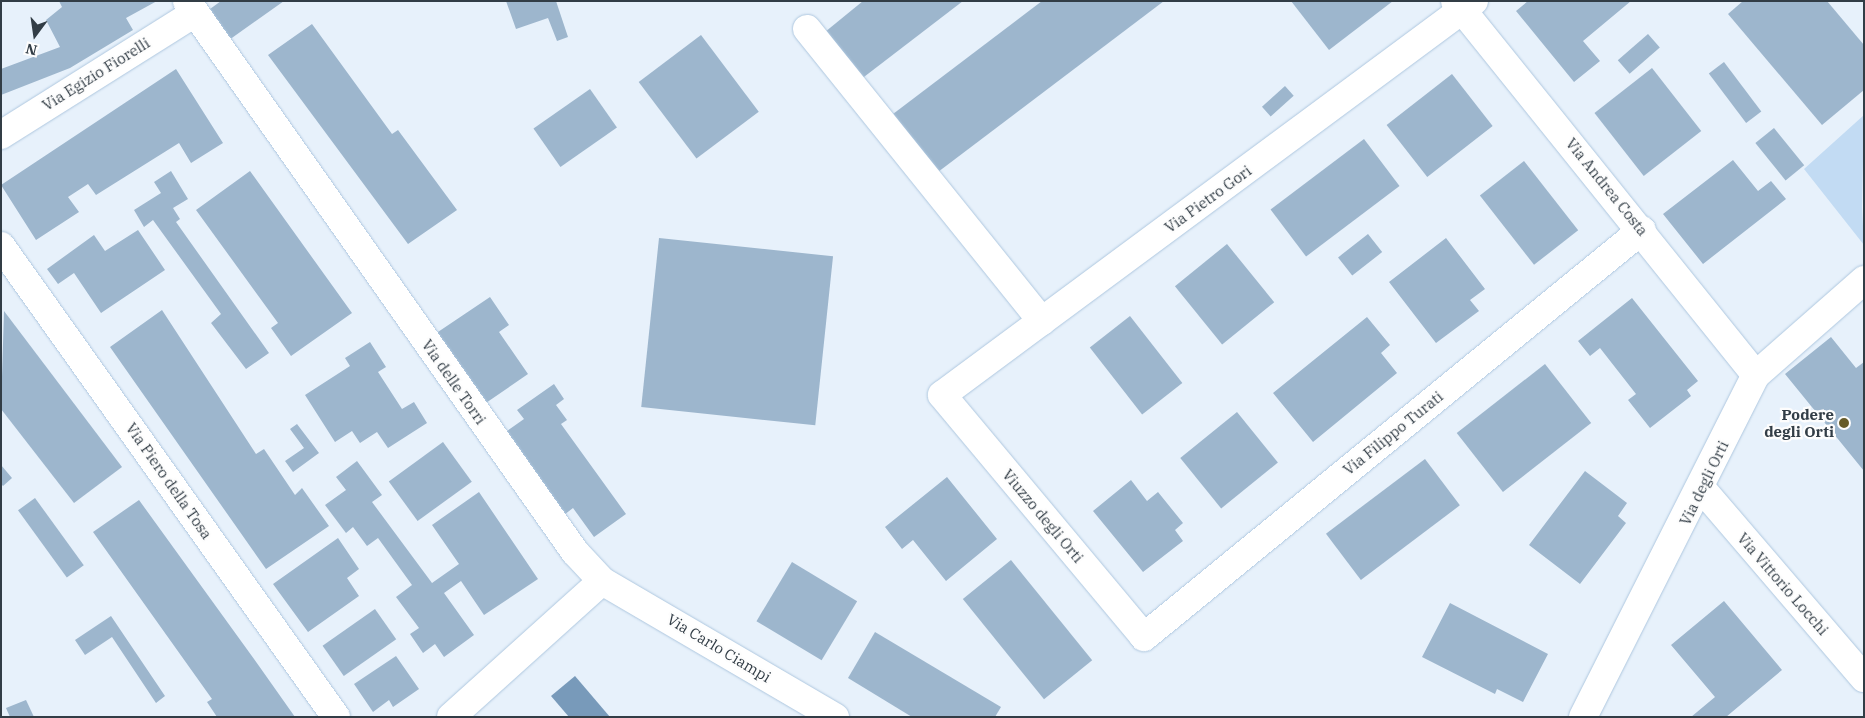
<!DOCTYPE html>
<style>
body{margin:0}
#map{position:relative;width:1865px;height:718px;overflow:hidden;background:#e7f1fb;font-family:"IBM Plex Serif",serif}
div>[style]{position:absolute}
.green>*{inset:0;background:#c2dbf3}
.water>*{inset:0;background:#789aba}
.building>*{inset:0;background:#9db6cd;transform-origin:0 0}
.roads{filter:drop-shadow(0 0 1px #aec7df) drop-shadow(0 0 1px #aec7df)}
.street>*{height:28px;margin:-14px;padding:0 14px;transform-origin:14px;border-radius:14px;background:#fff}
.dots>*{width:14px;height:14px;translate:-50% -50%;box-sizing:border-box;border:2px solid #fdfdfd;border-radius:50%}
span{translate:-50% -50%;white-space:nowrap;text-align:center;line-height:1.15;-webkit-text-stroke:4.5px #fdfdfd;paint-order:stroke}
.street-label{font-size:15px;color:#323d46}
.poi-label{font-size:15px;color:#323d46;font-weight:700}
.right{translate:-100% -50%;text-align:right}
.frame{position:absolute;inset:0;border:2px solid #323d46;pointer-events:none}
.north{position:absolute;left:10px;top:10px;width:50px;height:50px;-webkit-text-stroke:4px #fdfdfd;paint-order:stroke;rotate:194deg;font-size:14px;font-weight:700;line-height:20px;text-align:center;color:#323d46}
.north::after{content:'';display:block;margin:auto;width:18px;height:22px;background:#323d46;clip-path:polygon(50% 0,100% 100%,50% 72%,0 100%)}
</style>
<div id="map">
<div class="green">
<i style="clip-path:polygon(1864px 115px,1862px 207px,1864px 245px,1804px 169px)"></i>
</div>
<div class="water">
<i style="clip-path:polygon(575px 676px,610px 717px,569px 717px,551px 696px)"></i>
</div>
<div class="building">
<i style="clip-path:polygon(59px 1px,157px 1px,126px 18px,133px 30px,70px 68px,1px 95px,1px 69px,60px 47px,46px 20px,62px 7px)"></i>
<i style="clip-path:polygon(221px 1px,284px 1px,229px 40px,210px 9px)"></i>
<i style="clip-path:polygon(506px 1px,556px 1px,568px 37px,557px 41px,548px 18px,516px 29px)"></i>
<i style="clip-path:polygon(863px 1px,963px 1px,860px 80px,825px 32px)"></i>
<i style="clip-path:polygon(1042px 1px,1164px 1px,938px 172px,893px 114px)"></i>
<i style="clip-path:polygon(1291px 1px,1393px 1px,1329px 50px)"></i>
<i style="clip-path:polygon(1528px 1px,1631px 1px,1583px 41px,1600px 61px,1574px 82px,1516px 11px)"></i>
<i style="clip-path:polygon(1743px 1px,1827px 1px,1864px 45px,1864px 90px,1822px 125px,1728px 14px)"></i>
<i style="clip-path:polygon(312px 24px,392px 134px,398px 130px,457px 210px,408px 244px,268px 55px)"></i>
<i style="left:1648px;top:34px;width:18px;height:40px;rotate:49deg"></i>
<i style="left:701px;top:35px;width:96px;height:78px;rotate:53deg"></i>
<i style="left:1724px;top:62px;width:62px;height:19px;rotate:53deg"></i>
<i style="left:1652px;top:68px;width:80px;height:73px;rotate:52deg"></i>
<i style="clip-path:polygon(176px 69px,223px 143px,191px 163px,179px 143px,96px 195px,88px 184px,68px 197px,79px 212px,36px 240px,1px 185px)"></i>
<i style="left:1452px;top:74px;width:66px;height:83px;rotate:52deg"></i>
<i style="left:1285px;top:86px;width:13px;height:31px;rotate:48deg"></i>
<i style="left:590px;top:89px;width:47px;height:69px;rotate:55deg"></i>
<i style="left:1774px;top:128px;width:48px;height:24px;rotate:51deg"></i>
<i style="left:1364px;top:139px;width:59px;height:117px;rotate:53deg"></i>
<i style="clip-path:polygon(1733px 160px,1758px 191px,1771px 181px,1786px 199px,1703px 264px,1663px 214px)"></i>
<i style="left:1524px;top:161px;width:88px;height:56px;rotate:52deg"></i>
<i style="clip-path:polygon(171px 171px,188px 199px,173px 208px,180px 219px,176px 222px,269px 353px,246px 369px,211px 323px,221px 314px,153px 220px,144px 227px,134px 210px,161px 193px,154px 182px)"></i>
<i style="clip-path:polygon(250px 171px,352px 313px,291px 356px,271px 328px,278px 323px,196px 210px)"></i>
<i style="clip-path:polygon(138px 230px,165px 270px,101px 313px,74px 273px,58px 284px,47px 269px,94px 235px,105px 251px)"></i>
<i style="left:1368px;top:234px;width:23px;height:38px;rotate:52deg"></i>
<i style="left:659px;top:238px;width:175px;height:170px;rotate:6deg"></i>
<i style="clip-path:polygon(1446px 238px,1485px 289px,1470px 300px,1479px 311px,1436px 343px,1389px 282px)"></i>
<i style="left:1227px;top:244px;width:75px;height:67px;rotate:51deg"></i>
<i style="clip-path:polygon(490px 297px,509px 325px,499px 332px,528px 374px,480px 407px,432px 336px)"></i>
<i style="clip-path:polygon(1632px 298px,1698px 381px,1687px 390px,1691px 396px,1650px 428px,1628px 400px,1636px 394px,1600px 348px,1590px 356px,1578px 341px)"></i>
<i style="clip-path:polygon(162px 310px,256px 454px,264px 449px,295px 495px,302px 488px,329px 526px,266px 569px,110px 347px)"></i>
<i style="clip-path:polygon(4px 311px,122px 467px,74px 503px,1px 409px)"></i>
<i style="left:1130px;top:316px;width:85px;height:51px;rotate:52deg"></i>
<i style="clip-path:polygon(1367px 317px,1390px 345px,1381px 353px,1397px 373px,1313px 442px,1273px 393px)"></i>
<i style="clip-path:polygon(1831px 337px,1856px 368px,1864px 362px,1864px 471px,1785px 374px)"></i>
<i style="clip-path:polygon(370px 342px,386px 367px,378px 372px,402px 409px,414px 402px,427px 423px,388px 448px,377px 432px,360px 443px,352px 431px,335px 442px,305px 395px,350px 366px,345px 358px)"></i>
<i style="left:1545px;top:364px;width:75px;height:112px;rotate:52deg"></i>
<i style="clip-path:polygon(554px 384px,564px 399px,556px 405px,567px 420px,561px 424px,626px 514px,594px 537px,573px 508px,560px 518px,500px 436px,524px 419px,517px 410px)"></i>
<i style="left:1237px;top:412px;width:65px;height:73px;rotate:51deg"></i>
<i style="clip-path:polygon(297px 424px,319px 453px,293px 472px,285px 461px,304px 448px,290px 429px)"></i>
<i style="left:443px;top:442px;width:49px;height:67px;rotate:54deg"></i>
<i style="left:1425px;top:459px;width:58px;height:124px;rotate:53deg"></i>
<i style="clip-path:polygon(357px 461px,382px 495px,372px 502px,432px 583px,459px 564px,432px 525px,479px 492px,538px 579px,484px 615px,461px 581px,444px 593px,474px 635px,444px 657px,435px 644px,423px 653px,410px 634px,419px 628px,396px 597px,412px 585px,378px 538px,367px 546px,353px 527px,346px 533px,325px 505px,346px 490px,336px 477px)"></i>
<i style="clip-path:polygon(1px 465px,12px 478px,3px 486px,1px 484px)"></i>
<i style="clip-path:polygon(1585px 471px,1627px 503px,1618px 516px,1626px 523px,1580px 584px,1529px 545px)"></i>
<i style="clip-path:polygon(947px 477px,997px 539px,946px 581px,913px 540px,902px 549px,885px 527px)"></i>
<i style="clip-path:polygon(1131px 480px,1147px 501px,1158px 492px,1183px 523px,1175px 530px,1183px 541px,1143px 572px,1093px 511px)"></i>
<i style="left:35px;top:498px;width:83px;height:21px;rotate:54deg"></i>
<i style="clip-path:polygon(139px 500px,259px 666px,295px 717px,217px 717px,207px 702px,212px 699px,93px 532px)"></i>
<i style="clip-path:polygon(338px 538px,359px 569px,347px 578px,359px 596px,308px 632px,273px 584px)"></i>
<i style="left:1011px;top:560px;width:129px;height:62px;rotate:51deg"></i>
<i style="left:792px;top:562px;width:76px;height:69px;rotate:31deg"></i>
<i style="clip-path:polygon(1724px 601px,1782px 670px,1726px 717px,1691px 717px,1715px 697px,1671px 645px)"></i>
<i style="clip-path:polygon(1450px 603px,1548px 654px,1523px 702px,1497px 689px,1495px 694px,1422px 657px)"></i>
<i style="left:375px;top:609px;width:37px;height:64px;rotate:55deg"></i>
<i style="clip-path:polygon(111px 616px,165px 696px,156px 703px,112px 637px,85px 655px,75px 640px)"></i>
<i style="clip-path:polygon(875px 632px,1001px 707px,995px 717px,912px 717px,848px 678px)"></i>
<i style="clip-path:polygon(396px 656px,419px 689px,393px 707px,389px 700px,373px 712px,354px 684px)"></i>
<i style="clip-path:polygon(26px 700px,34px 717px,10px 717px,6px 708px)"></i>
</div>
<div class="roads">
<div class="street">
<i style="left:187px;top:1px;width:674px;rotate:54.85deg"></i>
<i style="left:575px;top:552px;width:40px;rotate:47deg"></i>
<i style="left:602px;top:581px;width:270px;rotate:30.3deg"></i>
<i style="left:1455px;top:1px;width:480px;rotate:51.2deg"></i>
<i style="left:1474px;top:1px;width:662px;rotate:143.48deg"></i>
<i style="left:942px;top:395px;width:315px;rotate:50.1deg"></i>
<i style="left:1144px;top:637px;width:643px;rotate:-39.26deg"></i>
<i style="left:807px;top:29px;width:375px;rotate:51.2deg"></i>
<i style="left:1px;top:135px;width:227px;rotate:-32.2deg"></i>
<i style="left:1px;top:246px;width:578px;rotate:54.58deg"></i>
<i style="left:1702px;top:489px;width:249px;rotate:49.4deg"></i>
<i style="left:451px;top:717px;width:203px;rotate:-42deg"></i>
<i style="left:1583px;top:717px;width:383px;rotate:-63.2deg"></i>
<i style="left:1756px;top:375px;width:144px;rotate:-41.3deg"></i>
</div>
</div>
<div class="dots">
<i style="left:1844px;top:423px;background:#665b28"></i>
</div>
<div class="street-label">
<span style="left:96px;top:74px;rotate:-32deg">Via Egizio Fiorelli</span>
<span style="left:1607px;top:187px;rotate:51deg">Via Andrea Costa</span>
<span style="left:1208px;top:199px;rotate:-36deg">Via Pietro Gori</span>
<span style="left:454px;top:382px;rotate:55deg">Via delle Torri</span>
<span style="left:1393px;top:433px;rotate:-39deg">Via Filippo Turati</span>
<span style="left:169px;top:481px;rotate:55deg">Via Piero della Tosa</span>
<span style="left:1704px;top:483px;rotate:-64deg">Via degli Orti</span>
<span style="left:1043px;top:516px;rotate:50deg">Viuzzo degli Orti</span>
<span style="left:1783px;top:584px;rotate:49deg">Via Vittorio Locchi</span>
<span style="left:719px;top:648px;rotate:31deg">Via Carlo Ciampi</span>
</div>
<div class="poi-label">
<span class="right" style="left:1834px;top:423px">Podere<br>degli Orti</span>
</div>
<div class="frame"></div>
<div class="north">N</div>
</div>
